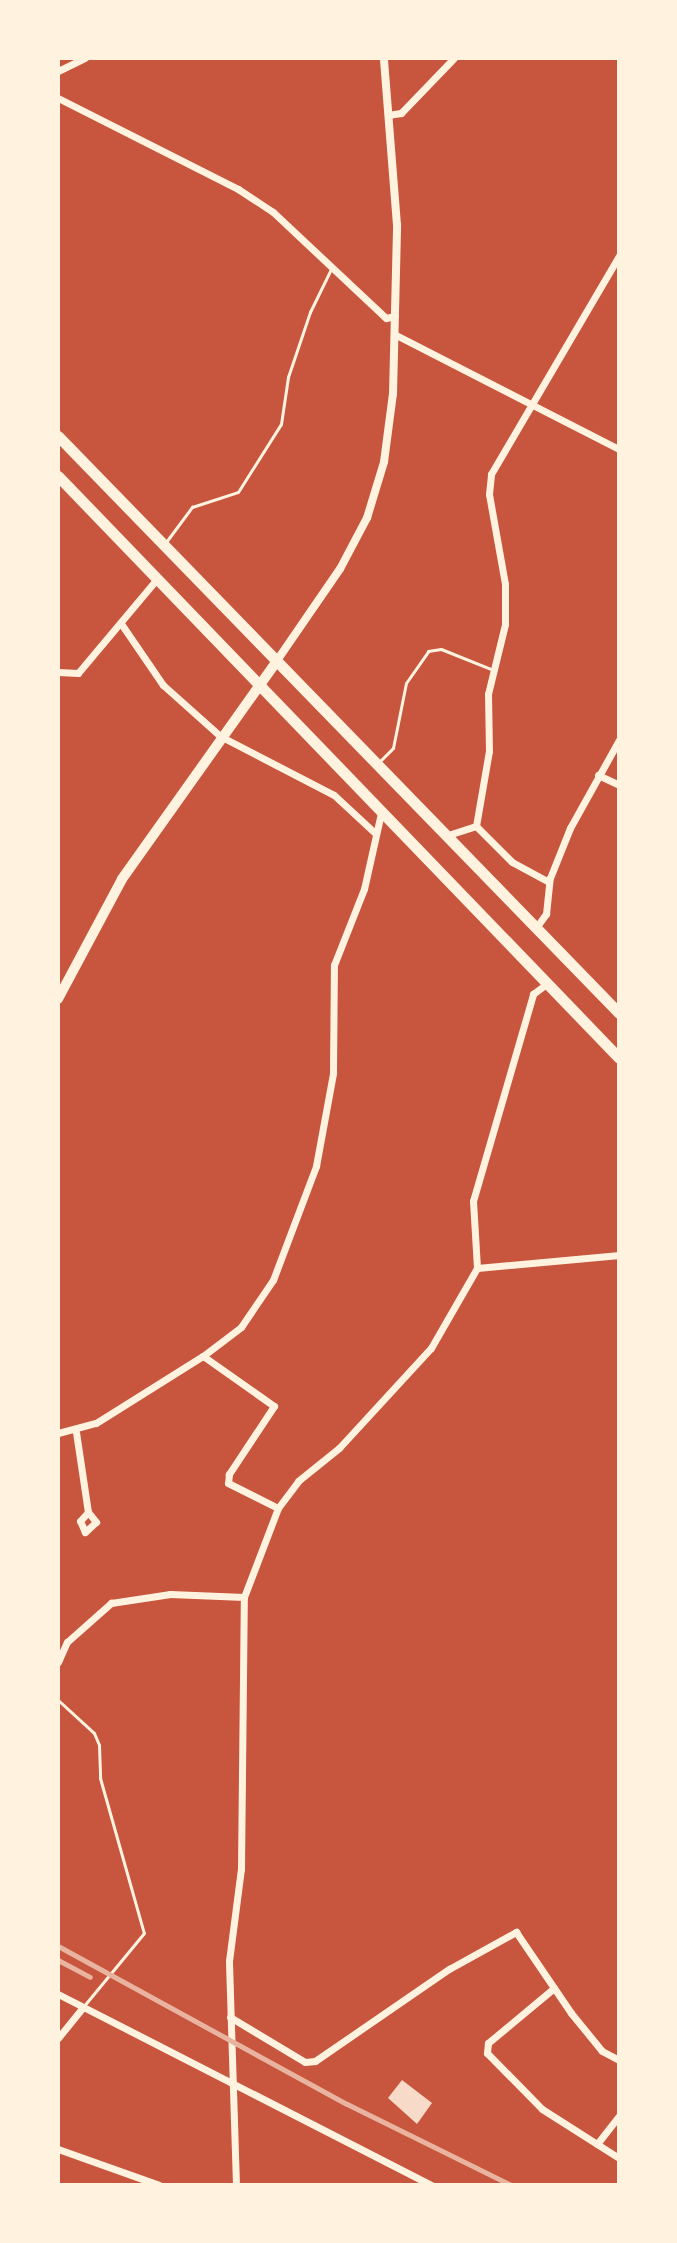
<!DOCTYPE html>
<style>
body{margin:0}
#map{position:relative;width:677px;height:2243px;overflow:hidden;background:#c8553d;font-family:"Noto Sans",sans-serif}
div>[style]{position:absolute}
.building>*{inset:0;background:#f7dbc8}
.service>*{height:3px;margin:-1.5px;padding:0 1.5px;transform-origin:1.5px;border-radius:1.5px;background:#fff3e0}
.minor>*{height:7px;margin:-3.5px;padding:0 3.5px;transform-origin:3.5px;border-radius:3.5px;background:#fff3e0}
.tertiary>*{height:8px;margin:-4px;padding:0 4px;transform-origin:4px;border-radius:4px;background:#fff3e0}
.secondary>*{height:10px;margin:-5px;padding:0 5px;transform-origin:5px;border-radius:5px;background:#fff3e0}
.trunk>*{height:11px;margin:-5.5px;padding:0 5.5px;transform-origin:5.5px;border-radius:5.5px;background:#fff3e0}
.rail>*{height:5px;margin:-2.5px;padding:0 2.5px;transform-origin:2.5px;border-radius:2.5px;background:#e9b49f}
span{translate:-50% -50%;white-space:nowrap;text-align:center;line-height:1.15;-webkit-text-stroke:8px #fff3e0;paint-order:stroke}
.frame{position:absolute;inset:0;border:60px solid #fff3e0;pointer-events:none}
</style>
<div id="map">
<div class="building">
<i style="clip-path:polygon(402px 2080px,432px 2103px,417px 2124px,388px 2098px)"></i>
</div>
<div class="service">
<i style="left:166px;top:542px;width:44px;rotate:-53.4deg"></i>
<i style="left:192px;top:507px;width:48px;rotate:-18.1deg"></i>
<i style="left:238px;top:492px;width:80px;rotate:-57.7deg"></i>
<i style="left:281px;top:424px;width:48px;rotate:-81.5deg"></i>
<i style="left:288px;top:377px;width:69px;rotate:-71.3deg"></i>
<i style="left:310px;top:312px;width:48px;rotate:-64deg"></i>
<i style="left:379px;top:762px;width:20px;rotate:-45deg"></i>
<i style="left:393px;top:748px;width:66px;rotate:-78.7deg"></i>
<i style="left:406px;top:683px;width:39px;rotate:-55deg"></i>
<i style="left:428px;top:651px;width:13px;rotate:-9deg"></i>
<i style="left:441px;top:649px;width:54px;rotate:21.8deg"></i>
<i style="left:58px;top:1700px;width:49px;rotate:42.5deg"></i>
<i style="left:94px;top:1733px;width:13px;rotate:67deg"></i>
<i style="left:99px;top:1745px;width:33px;rotate:88deg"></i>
<i style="left:100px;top:1778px;width:161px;rotate:74.2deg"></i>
<i style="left:144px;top:1933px;width:96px;rotate:129.5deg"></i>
</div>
<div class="minor">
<i style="left:58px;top:71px;width:30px;rotate:-26deg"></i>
<i style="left:58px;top:98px;width:202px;rotate:26.8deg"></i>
<i style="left:238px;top:189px;width:42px;rotate:33.3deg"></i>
<i style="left:273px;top:212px;width:155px;rotate:43.2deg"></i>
<i style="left:386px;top:318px;width:9px;rotate:-13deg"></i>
<i style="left:388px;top:115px;width:13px;rotate:-9deg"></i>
<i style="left:401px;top:113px;width:76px;rotate:-46.1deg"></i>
<i style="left:394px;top:334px;width:253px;rotate:27.1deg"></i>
<i style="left:122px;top:625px;width:73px;rotate:55.7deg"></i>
<i style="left:163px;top:685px;width:76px;rotate:41.8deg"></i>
<i style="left:220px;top:736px;width:128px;rotate:27.4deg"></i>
<i style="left:334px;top:795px;width:57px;rotate:42.9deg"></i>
<i style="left:58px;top:672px;width:20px;rotate:3deg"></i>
<i style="left:78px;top:673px;width:123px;rotate:-50deg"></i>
<i style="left:598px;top:775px;width:23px;rotate:25deg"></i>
<i style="left:476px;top:826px;width:76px;rotate:-80.2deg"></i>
<i style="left:489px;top:751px;width:57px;rotate:-91deg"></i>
<i style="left:488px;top:694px;width:72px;rotate:-76.3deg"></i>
<i style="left:505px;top:624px;width:40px;rotate:-90deg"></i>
<i style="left:505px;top:584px;width:91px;rotate:-100.1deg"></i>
<i style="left:489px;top:494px;width:20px;rotate:-84deg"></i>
<i style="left:491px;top:474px;width:253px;rotate:-59.6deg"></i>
<i style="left:445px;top:836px;width:33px;rotate:-18deg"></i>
<i style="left:476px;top:826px;width:51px;rotate:45deg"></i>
<i style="left:512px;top:862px;width:42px;rotate:28.4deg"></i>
<i style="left:535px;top:929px;width:19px;rotate:-54deg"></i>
<i style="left:546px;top:914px;width:36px;rotate:-84deg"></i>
<i style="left:550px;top:878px;width:54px;rotate:-68.2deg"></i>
<i style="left:570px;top:828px;width:101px;rotate:-60.9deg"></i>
<i style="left:477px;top:1268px;width:143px;rotate:-5.2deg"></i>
<i style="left:203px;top:1356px;width:87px;rotate:35.2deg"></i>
<i style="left:274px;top:1406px;width:82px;rotate:123.5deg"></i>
<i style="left:229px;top:1474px;width:9px;rotate:96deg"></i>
<i style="left:228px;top:1483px;width:56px;rotate:26.6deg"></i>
<i style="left:76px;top:1432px;width:81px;rotate:81.5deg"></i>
<i style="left:88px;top:1512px;width:13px;rotate:51deg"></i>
<i style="left:96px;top:1522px;width:15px;rotate:138deg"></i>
<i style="left:85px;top:1532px;width:12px;rotate:-114deg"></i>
<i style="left:80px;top:1521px;width:12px;rotate:-48deg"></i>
<i style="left:58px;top:1433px;width:39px;rotate:-15deg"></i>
<i style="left:96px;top:1423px;width:126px;rotate:-32.1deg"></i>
<i style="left:203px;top:1356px;width:48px;rotate:-37.3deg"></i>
<i style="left:241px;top:1327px;width:57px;rotate:-55.8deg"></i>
<i style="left:273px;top:1280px;width:122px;rotate:-69.3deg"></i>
<i style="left:316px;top:1166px;width:95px;rotate:-79.6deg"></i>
<i style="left:333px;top:1073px;width:108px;rotate:-89.5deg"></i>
<i style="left:334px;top:965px;width:82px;rotate:-68.5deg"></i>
<i style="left:364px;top:889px;width:78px;rotate:-77.4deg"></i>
<i style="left:58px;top:1662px;width:22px;rotate:-66deg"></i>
<i style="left:67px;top:1642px;width:59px;rotate:-41.6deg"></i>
<i style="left:111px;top:1603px;width:60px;rotate:-8.7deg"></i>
<i style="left:170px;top:1594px;width:74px;rotate:2.3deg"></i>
<i style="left:554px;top:1988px;width:86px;rotate:140.2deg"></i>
<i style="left:488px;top:2043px;width:10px;rotate:96deg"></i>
<i style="left:487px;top:2053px;width:78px;rotate:45.5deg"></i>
<i style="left:542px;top:2109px;width:91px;rotate:32.5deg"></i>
<i style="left:58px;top:1994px;width:420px;rotate:27.1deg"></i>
<i style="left:230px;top:2017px;width:87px;rotate:31deg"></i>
<i style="left:305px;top:2062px;width:10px;rotate:-6deg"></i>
<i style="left:315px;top:2061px;width:163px;rotate:-34.5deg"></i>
<i style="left:449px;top:1969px;width:77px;rotate:-28.9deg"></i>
<i style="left:516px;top:1932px;width:98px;rotate:55.8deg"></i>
<i style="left:571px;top:2013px;width:49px;rotate:50.8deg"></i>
<i style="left:602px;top:2051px;width:19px;rotate:28deg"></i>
<i style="left:58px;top:2038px;width:38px;rotate:-51deg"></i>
<i style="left:597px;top:2144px;width:36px;rotate:-52deg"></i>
<i style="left:58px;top:2149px;width:107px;rotate:19.6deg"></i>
<i style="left:236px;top:2185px;width:224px;rotate:-91.8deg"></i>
<i style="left:229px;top:1961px;width:93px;rotate:-82.6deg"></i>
<i style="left:241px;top:1869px;width:272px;rotate:-89.4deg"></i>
<i style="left:244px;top:1597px;width:95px;rotate:-69.1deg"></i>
<i style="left:278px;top:1508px;width:34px;rotate:-53deg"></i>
<i style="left:298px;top:1481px;width:53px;rotate:-38.8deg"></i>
<i style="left:339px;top:1448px;width:136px;rotate:-47.4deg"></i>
<i style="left:431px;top:1348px;width:92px;rotate:-60.1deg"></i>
<i style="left:477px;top:1268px;width:67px;rotate:-93.4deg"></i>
<i style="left:473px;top:1201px;width:216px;rotate:-73.8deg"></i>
<i style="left:533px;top:994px;width:15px;rotate:-37deg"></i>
</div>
<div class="tertiary">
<i style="left:276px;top:662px;width:113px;rotate:-55.5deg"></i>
<i style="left:340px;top:569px;width:58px;rotate:-62.1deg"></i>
<i style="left:367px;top:518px;width:59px;rotate:-73.1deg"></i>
<i style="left:384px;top:462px;width:69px;rotate:-82.5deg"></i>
<i style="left:393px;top:394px;width:169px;rotate:-88.6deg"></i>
<i style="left:397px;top:225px;width:168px;rotate:-94.5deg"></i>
</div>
<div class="secondary">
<i style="left:58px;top:999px;width:136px;rotate:-61.9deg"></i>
<i style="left:122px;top:879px;width:266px;rotate:-54.6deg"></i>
</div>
<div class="trunk">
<i style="left:58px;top:436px;width:805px;rotate:45.81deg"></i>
<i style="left:58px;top:476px;width:808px;rotate:46.05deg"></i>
</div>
<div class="rail">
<i style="left:58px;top:1946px;width:329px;rotate:28.7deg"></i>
<i style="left:347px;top:2104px;width:183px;rotate:26.3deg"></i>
<i style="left:58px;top:1960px;width:36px;rotate:28deg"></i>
</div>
<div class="frame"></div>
</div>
